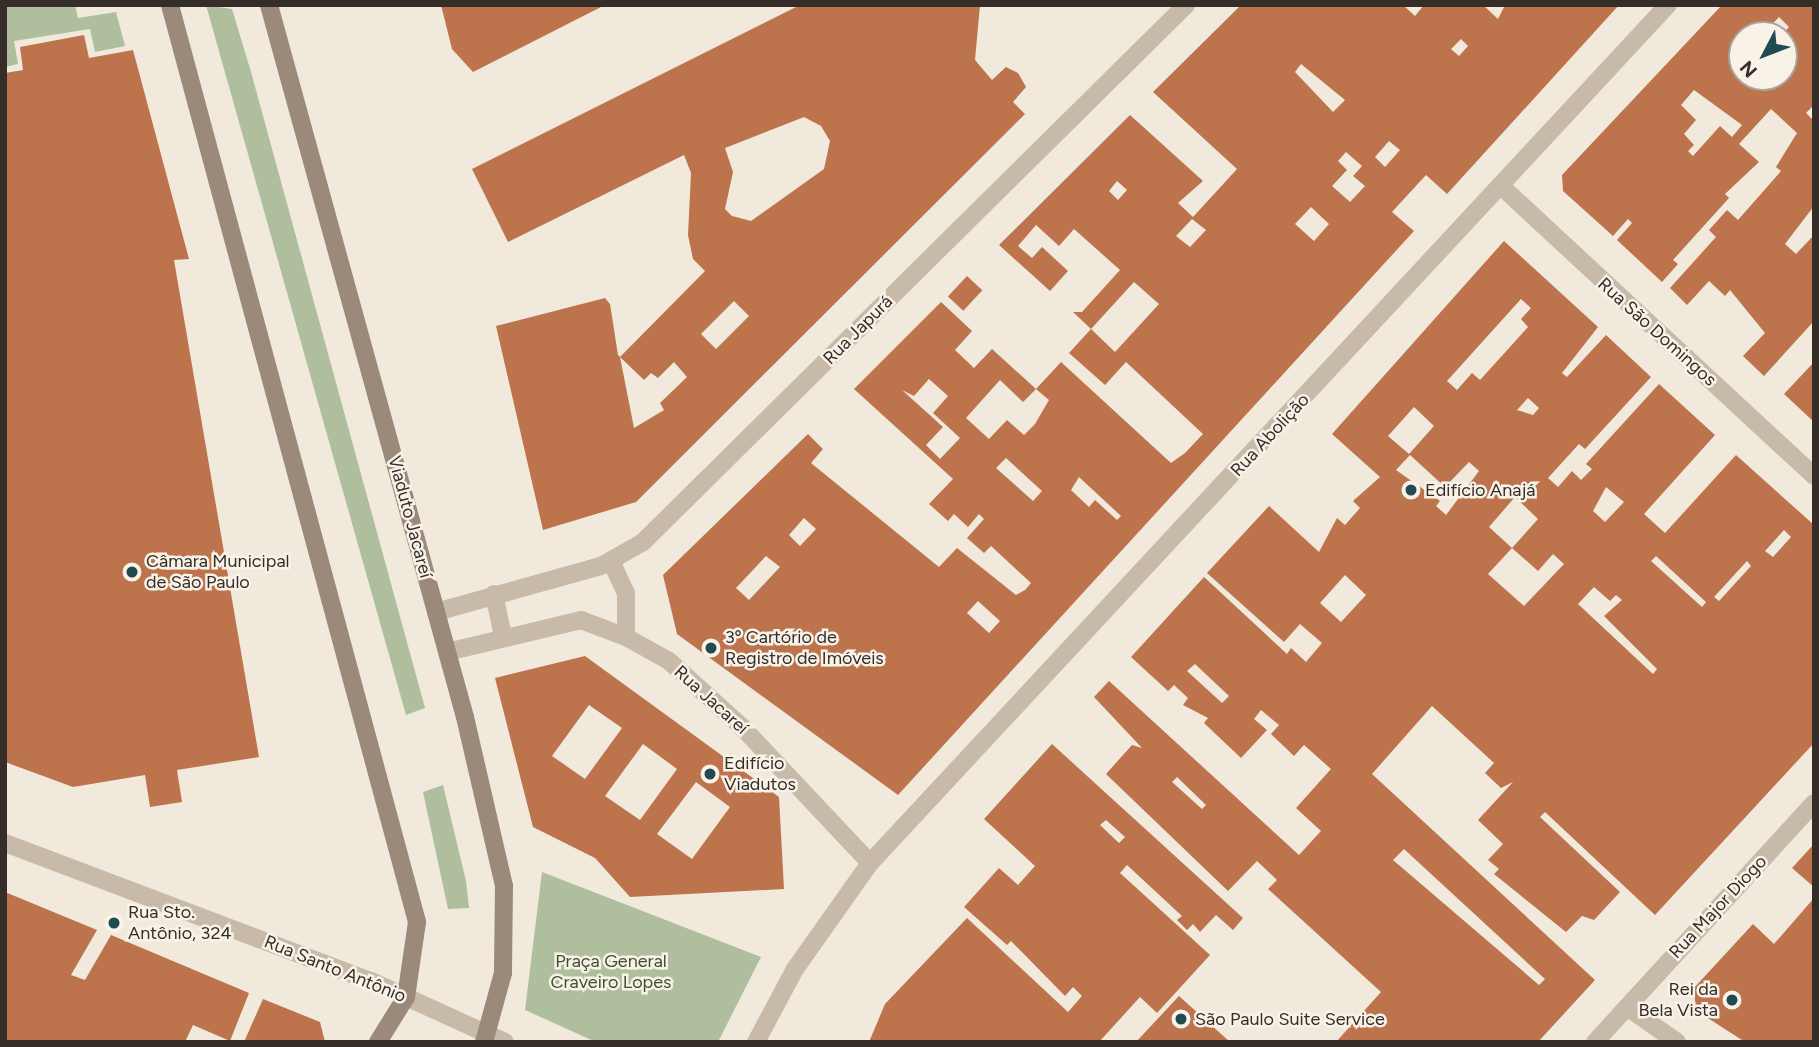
<!DOCTYPE html>
<meta charset="utf-8">
<style>
body{margin:0}
#map{position:relative;width:1819px;height:1047px;overflow:hidden;background:#f0e9dc;font-family:Figtree,sans-serif}
div>[style]{position:absolute}
.green>*{inset:0;background:#afbe9d}
.building>*{inset:0;background:#bd744d;transform-origin:0 0}
.minor>*{height:18px;margin:-9px;padding:0 9px;transform-origin:9px;border-radius:9px;background:#c7baa9}
.tertiary>*{height:18px;margin:-9px;padding:0 9px;transform-origin:9px;border-radius:9px;background:#c7baa9}
.secondary>*{height:18px;margin:-9px;padding:0 9px;transform-origin:9px;border-radius:9px;background:#9b897a}
.dots>*{width:19px;height:19px;translate:-50% -50%;box-sizing:border-box;border:4px solid #f8f2e8;border-radius:50%}
span{translate:-50% -50%;white-space:nowrap;text-align:center;line-height:1.15;-webkit-text-stroke:5px #f8f2e8;paint-order:stroke}
.street-label{font-size:18px;color:#352d28}
.poi-label{font-size:18px;color:#352d28}
.left{translate:0 -50%;text-align:left}
.right{translate:-100% -50%;text-align:right}
.park-label{font-size:18px;color:#40512e}
.frame{position:absolute;inset:0;border:7px solid #352d28;pointer-events:none}
.north{position:absolute;left:1728px;top:21px;width:70px;height:70px;box-sizing:border-box;background:#f8f2e8;border:2px solid #aaa39b;border-radius:50%;rotate:228deg;font-size:19px;font-weight:700;line-height:28px;text-align:center;color:#352d28}
.north::after{content:'';display:block;margin:auto;width:24px;height:32px;background:#214a53;clip-path:polygon(50% 0,100% 100%,50% 72%,0 100%)}
</style>
<div id="map">
<div class="green">
<i style="clip-path:polygon(5px 5px,75px 5px,78px 18px,116px 12px,125px 46px,95px 52px,90px 29px,14px 41px,18px 64px,5px 67px)"></i>
<i style="clip-path:polygon(206px 5px,232px 9px,251px 72px,425px 708px,406px 715px)"></i>
<i style="clip-path:polygon(443px 785px,466px 881px,469px 908px,448px 909px,423px 792px)"></i>
<i style="clip-path:polygon(542px 872px,761px 957px,718px 1042px,596px 1042px,525px 1010px)"></i>
</div>
<div class="building">
<i style="clip-path:polygon(441px 5px,605px 5px,473px 72px,452px 49px)"></i>
<i style="clip-path:polygon(evenodd,800px 5px,980px 5px,975px 60px,992px 80px,1006px 67px,1018px 73px,1026px 87px,1013px 102px,1025px 114px,636px 502px,543px 530px,496px 326px,605px 298px,610px 304px,618px 355px,620px 357px,705px 271px,693px 259px,688px 235px,691px 173px,684px 155px,508px 242px,472px 169px,800px 5px,804px 117px,821px 126px,830px 141px,824px 169px,751px 221px,732px 216px,725px 209px,733px 172px,725px 148px,804px 117px,800px 5px,734px 301px,749px 316px,716px 349px,701px 334px,734px 301px,800px 5px,620px 357px,644px 380px,651px 373px,658px 378px,674px 362px,687px 377px,660px 403px,664px 410px,634px 428px,620px 357px)"></i>
<i style="clip-path:polygon(evenodd,1241px 5px,1403px 5px,1415px 16px,1424px 5px,1483px 5px,1498px 19px,1505px 5px,1619px 5px,1447px 194px,1426px 175px,1392px 212px,1414px 231px,898px 795px,677px 634px,663px 575px,808px 434px,823px 449px,811px 463px,939px 567px,957px 548px,1016px 595px,1025px 590px,1031px 583px,991px 546px,984px 553px,967px 538px,984px 519px,979px 514px,968px 527px,954px 514px,948px 521px,929px 504px,953px 479px,854px 389px,941px 302px,972px 331px,955px 350px,974px 368px,992px 349px,1036px 389px,1023px 402px,1000px 380px,966px 418px,989px 439px,1007px 420px,1024px 435px,1035px 424px,1049px 400px,1036px 389px,1061px 362px,1171px 463px,1185px 453px,1203px 434px,1126px 362px,1105px 385px,1069px 353px,1091px 329px,1115px 352px,1159px 304px,1134px 282px,1091px 329px,1073px 312px,1082px 312px,1120px 270px,1074px 229px,1059px 246px,1036px 225px,1018px 246px,1032px 258px,1042px 247px,1068px 271px,1050px 291px,999px 245px,1130px 115px,1203px 181px,1178px 203px,1193px 217px,1237px 169px,1153px 92px,1241px 5px,1461px 39px,1468px 46px,1459px 56px,1451px 49px,1461px 39px,1241px 5px,1301px 64px,1345px 100px,1333px 112px,1295px 72px,1301px 64px,1241px 5px,1389px 141px,1400px 150px,1385px 167px,1375px 157px,1389px 141px,1241px 5px,1346px 152px,1362px 166px,1353px 176px,1365px 186px,1350px 202px,1332px 186px,1347px 170px,1338px 161px,1346px 152px,1241px 5px,1117px 181px,1127px 190px,1118px 200px,1109px 191px,1117px 181px,1241px 5px,1311px 207px,1329px 224px,1314px 241px,1295px 224px,1311px 207px,1241px 5px,1192px 219px,1206px 230px,1190px 247px,1176px 236px,1192px 219px,1241px 5px,929px 379px,948px 396px,933px 413px,960px 438px,940px 459px,926px 445px,943px 427px,902px 390px,914px 396px,929px 379px,1241px 5px,1006px 458px,1042px 491px,1033px 501px,996px 468px,1006px 458px,1241px 5px,1079px 477px,1121px 516px,1117px 520px,1095px 500px,1089px 507px,1071px 490px,1079px 477px,1241px 5px,804px 518px,816px 529px,800px 546px,789px 535px,804px 518px,1241px 5px,766px 556px,780px 567px,749px 600px,736px 588px,766px 556px,1241px 5px,978px 601px,1000px 621px,989px 633px,967px 613px,978px 601px)"></i>
<i style="clip-path:polygon(evenodd,1722px 5px,1814px 5px,1814px 105px,1806px 113px,1814px 121px,1814px 206px,1785px 244px,1796px 254px,1814px 235px,1814px 321px,1764px 376px,1743px 356px,1765px 333px,1730px 290px,1725px 296px,1709px 281px,1687px 305px,1670px 288px,1716px 237px,1709px 230px,1727px 210px,1738px 220px,1781px 171px,1776px 167px,1797px 133px,1771px 109px,1739px 144px,1759px 162px,1725px 194px,1729px 198px,1673px 260px,1678px 264px,1662px 282px,1617px 240px,1632px 223px,1628px 219px,1613px 236px,1563px 191px,1562px 175px,1722px 5px,1779px 17px,1789px 27px,1782px 35px,1784px 77px,1742px 77px,1742px 35px,1762px 35px,1779px 17px,1722px 5px,1694px 90px,1742px 125px,1732px 137px,1720px 126px,1693px 156px,1688px 151px,1694px 145px,1684px 134px,1696px 120px,1681px 105px,1694px 90px)"></i>
<i style="clip-path:polygon(84px 35px,89px 58px,133px 50px,189px 259px,174px 260px,259px 757px,177px 770px,182px 802px,150px 807px,145px 775px,73px 787px,5px 762px,5px 73px,23px 70px,20px 47px)"></i>
<i style="clip-path:polygon(evenodd,1504px 241px,1598px 327px,1562px 373px,1567px 377px,1606px 335px,1651px 377px,1585px 449px,1579px 444px,1548px 478px,1558px 487px,1572px 471px,1581px 480px,1592px 469px,1586px 464px,1659px 384px,1715px 435px,1644px 514px,1665px 533px,1736px 455px,1814px 525px,1814px 743px,1655px 915px,1545px 812px,1540px 817px,1620px 892px,1594px 920px,1582px 916px,1566px 932px,1494px 874px,1499px 869px,1488px 860px,1503px 844px,1478px 820px,1513px 782px,1501px 788px,1485px 773px,1494px 763px,1432px 706px,1372px 774px,1595px 980px,1538px 1042px,1336px 1042px,1381px 992px,1268px 889px,1277px 880px,1257px 861px,1228px 891px,1106px 774px,1132px 745px,1142px 748px,1094px 697px,1109px 681px,1299px 855px,1321px 831px,1296px 808px,1331px 769px,1304px 745px,1294px 756px,1271px 734px,1279px 725px,1261px 710px,1254px 719px,1267px 730px,1241px 758px,1204px 723px,1208px 718px,1183px 705px,1188px 698px,1174px 685px,1168px 691px,1131px 657px,1204px 577px,1287px 654px,1291px 648px,1306px 662px,1322px 643px,1300px 624px,1284px 642px,1207px 573px,1269px 506px,1319px 552px,1337px 518px,1345px 525px,1360px 508px,1353px 501px,1380px 477px,1332px 434px,1504px 241px,1521px 299px,1531px 308px,1521px 319px,1528px 327px,1480px 380px,1472px 373px,1457px 390px,1447px 381px,1521px 299px,1504px 241px,1528px 398px,1539px 408px,1533px 415px,1517px 410px,1528px 398px,1504px 241px,1414px 407px,1434px 426px,1409px 454px,1388px 436px,1414px 407px,1504px 241px,1410px 455px,1445px 487px,1469px 462px,1479px 471px,1446px 515px,1436px 506px,1440px 501px,1396px 470px,1410px 455px,1504px 241px,1606px 487px,1624px 502px,1605px 522px,1593px 511px,1606px 487px,1504px 241px,1515px 497px,1538px 519px,1512px 548px,1538px 571px,1553px 554px,1564px 564px,1524px 606px,1488px 574px,1512px 548px,1489px 527px,1515px 497px,1504px 241px,1784px 530px,1791px 537px,1773px 557px,1765px 551px,1784px 530px,1504px 241px,1656px 556px,1706px 602px,1702px 607px,1651px 561px,1656px 556px,1504px 241px,1747px 561px,1751px 566px,1719px 601px,1714px 597px,1747px 561px,1504px 241px,1345px 575px,1366px 595px,1341px 622px,1320px 603px,1345px 575px,1504px 241px,1594px 587px,1610px 601px,1616px 595px,1622px 600px,1604px 616px,1657px 669px,1653px 674px,1578px 604px,1594px 587px,1504px 241px,1195px 664px,1229px 696px,1222px 703px,1187px 671px,1195px 664px,1504px 241px,1177px 777px,1206px 805px,1202px 809px,1172px 782px,1177px 777px,1504px 241px,1404px 849px,1545px 979px,1539px 985px,1393px 860px,1404px 849px)"></i>
<i style="left:967px;top:276px;width:21px;height:28px;rotate:43deg"></i>
<i style="clip-path:polygon(1814px 362px,1814px 422px,1784px 394px)"></i>
<i style="clip-path:polygon(evenodd,585px 656px,779px 797px,784px 889px,630px 897px,595px 858px,533px 827px,495px 678px,585px 656px,589px 705px,622px 728px,585px 779px,552px 756px,589px 705px,585px 656px,643px 744px,677px 769px,640px 820px,605px 796px,643px 744px,585px 656px,696px 782px,730px 807px,692px 859px,657px 834px,696px 782px)"></i>
<i style="clip-path:polygon(evenodd,1052px 744px,1243px 918px,1233px 930px,1216px 915px,1200px 932px,1193px 924px,1187px 930px,1177px 920px,1182px 916px,1127px 865px,1120px 873px,1210px 955px,1157px 1013px,1140px 997px,1099px 1042px,869px 1042px,885px 1004px,967px 918px,1068px 1012px,1082px 996px,1073px 987px,1065px 996px,1011px 941px,1007px 945px,964px 907px,999px 868px,1018px 885px,1035px 866px,984px 819px,1052px 744px,1106px 820px,1125px 837px,1119px 843px,1100px 825px,1106px 820px)"></i>
<i style="clip-path:polygon(1814px 844px,1814px 887px,1792px 868px)"></i>
<i style="clip-path:polygon(5px 892px,97px 930px,71px 975px,85px 980px,111px 935px,249px 993px,230px 1041px,193px 1025px,185px 1042px,5px 1042px)"></i>
<i style="clip-path:polygon(1814px 898px,1814px 1042px,1745px 1042px,1697px 1011px,1693px 989px,1753px 924px,1774px 944px)"></i>
<i style="clip-path:polygon(1179px 996px,1230px 1042px,1136px 1042px)"></i>
<i style="clip-path:polygon(263px 999px,320px 1022px,325px 1042px,244px 1042px)"></i>
</div>
<div class="minor">
<i style="left:1502px;top:187px;width:425px;rotate:42.8deg"></i>
<i style="left:611px;top:561px;width:35px;rotate:65deg"></i>
<i style="left:626px;top:593px;width:44px;rotate:90deg"></i>
<i style="left:626px;top:637px;width:49px;rotate:29.2deg"></i>
<i style="left:669px;top:661px;width:98px;rotate:42.1deg"></i>
<i style="left:742px;top:727px;width:187px;rotate:46.7deg"></i>
<i style="left:494px;top:594px;width:43px;rotate:77.9deg"></i>
<i style="left:436px;top:612px;width:171px;rotate:-15.6deg"></i>
<i style="left:601px;top:566px;width:48px;rotate:-29.7deg"></i>
<i style="left:643px;top:542px;width:764px;rotate:-44.68deg"></i>
<i style="left:447px;top:652px;width:138px;rotate:-13.4deg"></i>
<i style="left:581px;top:620px;width:48px;rotate:20.7deg"></i>
<i style="left:1627px;top:1007px;width:61px;rotate:35deg"></i>
<i style="left:1595px;top:1042px;width:324px;rotate:-47.5deg"></i>
</div>
<div class="tertiary">
<i style="left:5px;top:843px;width:391px;rotate:20.7deg"></i>
<i style="left:371px;top:981px;width:147px;rotate:24.5deg"></i>
<i style="left:756px;top:1042px;width:83px;rotate:-61.9deg"></i>
<i style="left:795px;top:969px;width:130px;rotate:-54.7deg"></i>
<i style="left:870px;top:863px;width:1172px;rotate:-47.08deg"></i>
</div>
<div class="secondary">
<i style="left:170px;top:5px;width:950px;rotate:74.92deg"></i>
<i style="left:417px;top:922px;width:76px;rotate:98.3deg"></i>
<i style="left:406px;top:997px;width:53px;rotate:121.9deg"></i>
<i style="left:269px;top:5px;width:738px;rotate:74.61deg"></i>
<i style="left:465px;top:717px;width:173px;rotate:77deg"></i>
<i style="left:504px;top:886px;width:87px;rotate:90.7deg"></i>
<i style="left:503px;top:973px;width:72px;rotate:105.4deg"></i>
</div>
<div class="dots">
<i style="left:1411px;top:490px;background:#214a53"></i>
<i style="left:132px;top:572px;background:#214a53"></i>
<i style="left:711px;top:648px;background:#214a53"></i>
<i style="left:710px;top:774px;background:#214a53"></i>
<i style="left:114px;top:923px;background:#214a53"></i>
<i style="left:1732px;top:1000px;background:#214a53"></i>
<i style="left:1181px;top:1019px;background:#214a53"></i>
</div>
<div class="street-label">
<span style="left:858px;top:330px;rotate:-45deg">Rua Japurá</span>
<span style="left:1657px;top:332px;rotate:42deg">Rua São Domingos</span>
<span style="left:1270px;top:435px;rotate:-47deg">Rua Abolição</span>
<span style="left:410px;top:517px;rotate:75deg">Viaduto Jacareí</span>
<span style="left:711px;top:700px;rotate:42deg">Rua Jacareí</span>
<span style="left:1718px;top:907px;rotate:-47deg">Rua Major Diogo</span>
<span style="left:335px;top:969px;rotate:22deg">Rua Santo Antônio</span>
</div>
<div class="poi-label">
<span class="left" style="left:1425px;top:490px">Edifício Anajá</span>
<span class="left" style="left:146px;top:572px">Câmara Municipal<br>de São Paulo</span>
<span class="left" style="left:725px;top:648px">3º Cartório de<br>Registro de Imóveis</span>
<span class="left" style="left:724px;top:774px">Edifício<br>Viadutos</span>
<span class="left" style="left:128px;top:923px">Rua Sto.<br>Antônio, 324</span>
<span class="right" style="left:1718px;top:1000px">Rei da<br>Bela Vista</span>
<span class="left" style="left:1195px;top:1019px">São Paulo Suite Service</span>
</div>
<div class="park-label">
<span style="left:611px;top:972px">Praça General<br>Craveiro Lopes</span>
</div>
<div class="frame"></div>
<div class="north">N</div>
</div>
